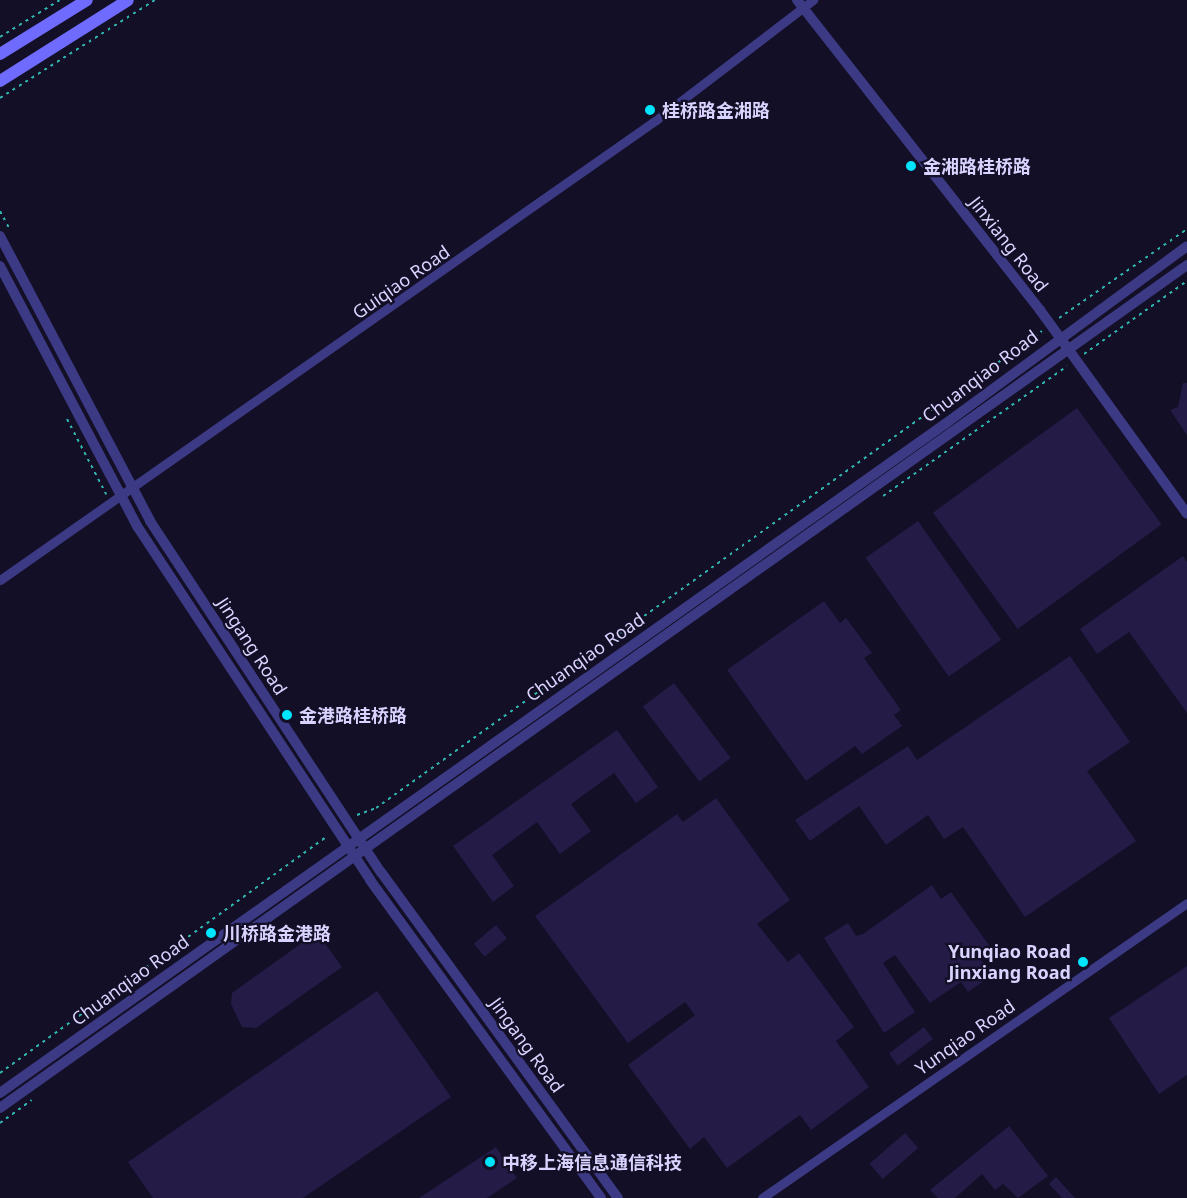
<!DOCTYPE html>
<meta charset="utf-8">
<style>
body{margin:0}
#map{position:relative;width:1187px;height:1198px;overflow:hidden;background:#130f26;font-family:"Noto Sans","Noto Sans SC",sans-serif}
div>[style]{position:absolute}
.building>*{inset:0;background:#241b47;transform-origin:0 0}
.path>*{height:2px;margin-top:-1px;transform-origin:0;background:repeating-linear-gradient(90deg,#2fb8b0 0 3px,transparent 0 7.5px)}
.minor>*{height:9px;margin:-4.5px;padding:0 4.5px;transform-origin:4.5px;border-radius:4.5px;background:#3d3a85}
.tertiary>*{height:10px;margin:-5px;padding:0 5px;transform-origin:5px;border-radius:5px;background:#3d3a85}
.secondary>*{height:12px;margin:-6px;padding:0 6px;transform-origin:6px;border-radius:6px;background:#6f6bff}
.dots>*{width:16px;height:16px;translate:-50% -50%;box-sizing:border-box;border:3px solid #130f26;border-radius:50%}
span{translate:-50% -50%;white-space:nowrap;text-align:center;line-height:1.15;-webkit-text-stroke:4.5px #130f26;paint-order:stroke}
.poi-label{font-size:18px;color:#d9d4ff;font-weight:700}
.left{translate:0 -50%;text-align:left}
.right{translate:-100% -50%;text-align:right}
.street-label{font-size:18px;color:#d9d4ff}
</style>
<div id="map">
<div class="building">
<i style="clip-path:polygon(1183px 383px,1187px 383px,1187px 435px,1170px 410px,1178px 407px)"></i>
<i style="left:1077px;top:408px;width:144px;height:178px;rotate:54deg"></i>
<i style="left:918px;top:521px;width:145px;height:64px;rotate:55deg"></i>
<i style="clip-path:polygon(1183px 556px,1187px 562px,1187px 713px,1129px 632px,1097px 654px,1080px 629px)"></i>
<i style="clip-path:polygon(824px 601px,840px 623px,846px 618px,872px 653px,864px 658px,901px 710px,894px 715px,902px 726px,862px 754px,855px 746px,806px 781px,727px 670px)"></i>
<i style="clip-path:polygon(1070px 656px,1130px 742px,1087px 771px,1136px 841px,1025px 917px,963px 827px,944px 839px,928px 815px,886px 845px,859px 806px,810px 841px,795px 820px,908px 746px,917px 760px)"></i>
<i style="left:674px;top:683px;width:94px;height:39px;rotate:53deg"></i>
<i style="clip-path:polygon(617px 730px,658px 787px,636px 803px,614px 773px,571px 804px,591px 831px,560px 854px,537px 822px,492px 855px,514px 886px,493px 902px,453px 846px)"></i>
<i style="clip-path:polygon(716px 798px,790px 900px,757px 924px,788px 962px,799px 953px,854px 1027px,836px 1041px,869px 1087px,811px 1130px,800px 1115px,727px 1168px,704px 1137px,690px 1149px,628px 1065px,695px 1015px,685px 1002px,628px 1043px,535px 916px,677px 814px,683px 822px)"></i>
<i style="clip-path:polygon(932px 885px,941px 899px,951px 892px,993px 951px,981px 960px,992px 975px,968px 992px,961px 982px,930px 1003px,895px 955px,883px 963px,915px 1012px,884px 1033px,824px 938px,848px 923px,856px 936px,863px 934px)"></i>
<i style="left:496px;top:925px;width:17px;height:29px;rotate:50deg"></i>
<i style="clip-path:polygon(317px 932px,342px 967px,256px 1028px,242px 1027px,231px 1004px,232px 993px)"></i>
<i style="clip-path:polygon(1187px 966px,1187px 1075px,1159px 1094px,1109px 1018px)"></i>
<i style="clip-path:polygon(377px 991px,451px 1097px,303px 1198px,153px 1198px,128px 1162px)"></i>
<i style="left:924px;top:1027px;width:15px;height:44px;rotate:53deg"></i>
<i style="clip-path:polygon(1009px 1126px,1048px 1176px,1018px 1198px,1003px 1184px,995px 1190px,982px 1174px,955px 1198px,938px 1198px,930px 1190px)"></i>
<i style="left:905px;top:1133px;width:20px;height:47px;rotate:49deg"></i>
<i style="clip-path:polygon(496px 1147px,517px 1178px,487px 1198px,419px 1198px)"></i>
<i style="clip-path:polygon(1056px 1177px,1075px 1198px,1062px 1198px,1049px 1184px)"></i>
</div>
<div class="path">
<i style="left:0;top:37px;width:70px;rotate:-31.7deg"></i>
<i style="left:0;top:98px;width:183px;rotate:-32.3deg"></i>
<i style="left:0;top:211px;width:19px;rotate:62deg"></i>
<i style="left:1059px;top:318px;width:156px;rotate:-34.8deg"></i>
<i style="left:1084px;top:354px;width:126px;rotate:-35.3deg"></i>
<i style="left:67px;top:419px;width:85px;rotate:62.5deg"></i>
<i style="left:883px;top:496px;width:225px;rotate:-35.2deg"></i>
<i style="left:357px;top:815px;width:20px;rotate:-20deg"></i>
<i style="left:376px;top:808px;width:819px;rotate:-35.61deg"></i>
<i style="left:0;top:1073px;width:404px;rotate:-35.9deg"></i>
<i style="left:0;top:1123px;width:39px;rotate:-36deg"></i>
</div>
<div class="minor">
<i style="left:0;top:580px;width:801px;rotate:-35.04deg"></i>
<i style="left:656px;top:120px;width:198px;rotate:-37.4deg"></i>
<i style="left:762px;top:1198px;width:517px;rotate:-34.77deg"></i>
</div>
<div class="tertiary">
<i style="left:797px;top:0;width:394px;rotate:51.9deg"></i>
<i style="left:1040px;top:310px;width:251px;rotate:54.2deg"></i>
<i style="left:0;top:236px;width:322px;rotate:62.2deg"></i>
<i style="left:150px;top:521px;width:420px;rotate:56.7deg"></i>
<i style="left:381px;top:872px;width:403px;rotate:54deg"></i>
<i style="left:0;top:266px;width:294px;rotate:62.2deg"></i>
<i style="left:137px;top:526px;width:424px;rotate:56.6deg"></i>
<i style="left:370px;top:880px;width:393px;rotate:54deg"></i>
<i style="left:0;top:1093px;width:1158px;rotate:-35.3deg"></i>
<i style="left:945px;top:424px;width:300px;rotate:-36.3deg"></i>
<i style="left:0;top:1108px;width:1456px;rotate:-35.38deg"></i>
</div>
<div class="secondary">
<i style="left:0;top:54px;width:102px;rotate:-31.8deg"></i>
<i style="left:0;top:81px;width:151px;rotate:-32.3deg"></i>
</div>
<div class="dots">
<i style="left:650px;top:110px;background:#00e5ff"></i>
<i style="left:911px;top:166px;background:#00e5ff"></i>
<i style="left:287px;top:715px;background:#00e5ff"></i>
<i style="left:211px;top:933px;background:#00e5ff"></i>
<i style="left:1083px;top:962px;background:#00e5ff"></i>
<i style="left:490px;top:1162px;background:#00e5ff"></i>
</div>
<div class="poi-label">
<span class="left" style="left:662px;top:110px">桂桥路金湘路</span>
<span class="left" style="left:923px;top:166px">金湘路桂桥路</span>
<span class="left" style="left:299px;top:715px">金港路桂桥路</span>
<span class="left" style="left:223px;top:933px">川桥路金港路</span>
<span class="right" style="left:1071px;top:962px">Yunqiao Road<br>Jinxiang Road</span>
<span class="left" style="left:502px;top:1162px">中移上海信息通信科技</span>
</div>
<div class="street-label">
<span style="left:1009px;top:244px;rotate:52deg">Jinxiang Road</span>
<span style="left:401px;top:282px;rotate:-35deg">Guiqiao Road</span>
<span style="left:980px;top:376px;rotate:-37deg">Chuanqiao Road</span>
<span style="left:252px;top:646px;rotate:57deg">Jingang Road</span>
<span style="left:585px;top:657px;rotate:-35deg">Chuanqiao Road</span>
<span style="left:130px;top:980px;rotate:-36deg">Chuanqiao Road</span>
<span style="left:965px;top:1037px;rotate:-35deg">Yunqiao Road</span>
<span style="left:527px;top:1045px;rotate:54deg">Jingang Road</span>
</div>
</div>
